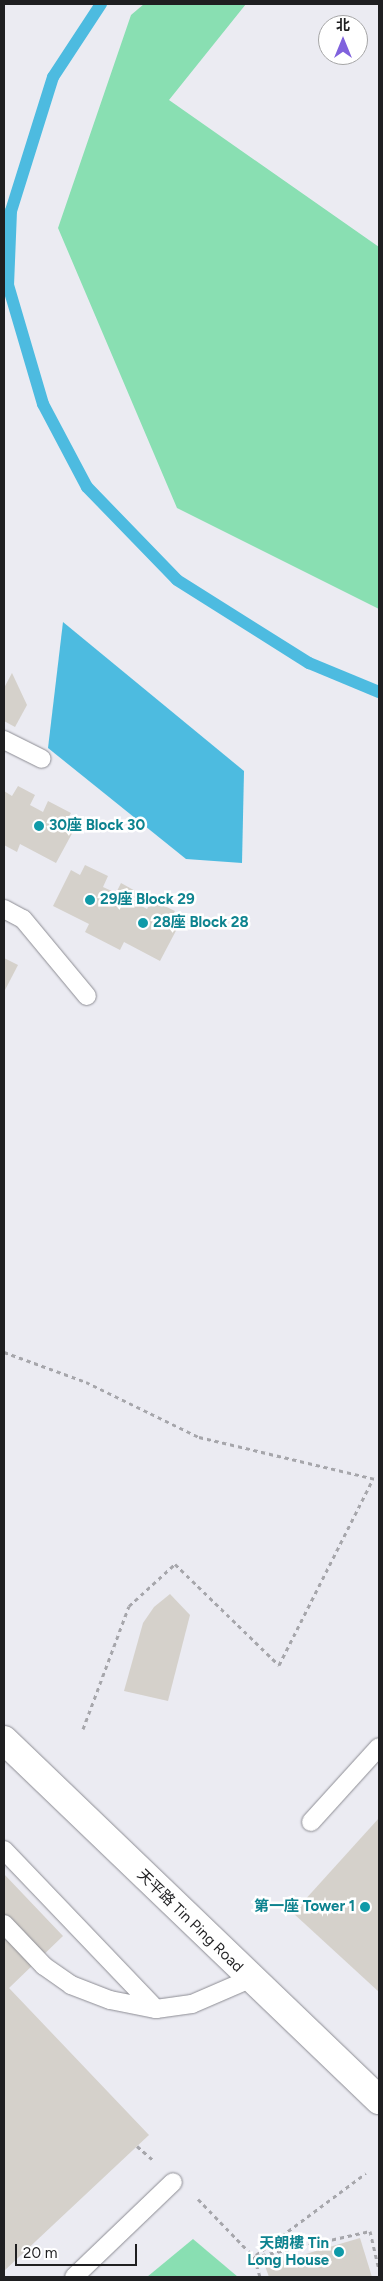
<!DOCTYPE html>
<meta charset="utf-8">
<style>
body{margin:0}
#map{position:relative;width:383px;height:2281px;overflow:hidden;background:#ebebf2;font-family:Figtree,"Noto Sans SC",sans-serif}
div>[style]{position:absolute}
.green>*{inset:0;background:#89dfb2}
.water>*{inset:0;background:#4dbbe0}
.stream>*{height:12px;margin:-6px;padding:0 6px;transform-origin:6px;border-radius:6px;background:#4dbbe0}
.building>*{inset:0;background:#d5d1cb}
.path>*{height:3px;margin-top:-1.5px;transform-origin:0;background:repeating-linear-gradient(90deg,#a6a6ab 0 4px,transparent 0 8px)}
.roads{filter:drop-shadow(0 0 1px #8c8c93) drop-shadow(0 0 1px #8c8c93)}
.service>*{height:18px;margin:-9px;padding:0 9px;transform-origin:9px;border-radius:9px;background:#fff}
.tertiary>*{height:28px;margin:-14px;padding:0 14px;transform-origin:14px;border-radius:14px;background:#fff}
.dots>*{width:14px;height:14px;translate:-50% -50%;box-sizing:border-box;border:2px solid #fff;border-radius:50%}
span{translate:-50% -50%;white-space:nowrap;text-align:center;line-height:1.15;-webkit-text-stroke:5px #fff;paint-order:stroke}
.culture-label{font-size:15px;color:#0d838f;font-weight:700}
.left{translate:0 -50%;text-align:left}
.right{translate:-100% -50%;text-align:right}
.street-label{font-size:15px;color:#1f1f21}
.frame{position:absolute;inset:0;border:5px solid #1f1f21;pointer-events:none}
.north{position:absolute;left:318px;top:15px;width:50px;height:50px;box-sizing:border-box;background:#fff;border:1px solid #a5a5a6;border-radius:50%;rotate:0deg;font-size:14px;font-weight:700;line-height:20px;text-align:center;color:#1f1f21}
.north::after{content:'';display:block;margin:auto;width:18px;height:22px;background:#8062dd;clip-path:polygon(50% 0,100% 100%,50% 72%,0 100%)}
.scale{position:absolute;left:15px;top:2244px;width:122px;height:22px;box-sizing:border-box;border:2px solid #1f1f21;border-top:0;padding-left:6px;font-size:15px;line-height:18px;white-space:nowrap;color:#1f1f21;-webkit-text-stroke:4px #fff;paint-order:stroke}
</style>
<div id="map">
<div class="green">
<i style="clip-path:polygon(144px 4px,246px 4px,169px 100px,379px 247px,379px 609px,177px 508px,58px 228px,131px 15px)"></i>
<i style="clip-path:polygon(193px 2239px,238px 2277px,147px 2277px)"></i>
</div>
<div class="water">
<i style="clip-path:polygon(63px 622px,244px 771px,242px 863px,186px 859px,48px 748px)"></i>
</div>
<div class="stream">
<i style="left:101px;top:4px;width:87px;rotate:123.3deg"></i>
<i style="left:53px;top:77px;width:140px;rotate:107.4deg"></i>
<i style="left:11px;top:211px;width:74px;rotate:92.3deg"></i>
<i style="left:8px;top:285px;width:124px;rotate:73.6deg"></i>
<i style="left:43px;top:404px;width:94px;rotate:62.1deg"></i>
<i style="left:87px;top:487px;width:129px;rotate:45.9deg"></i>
<i style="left:177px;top:580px;width:156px;rotate:32.2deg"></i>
<i style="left:309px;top:663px;width:76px;rotate:22.5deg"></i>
</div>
<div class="building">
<i style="clip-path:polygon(12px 673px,27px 705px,15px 727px,4px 721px,4px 688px)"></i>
<i style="clip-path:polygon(18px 786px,35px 795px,30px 805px,43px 812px,48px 801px,71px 813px,65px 823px,75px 828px,56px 863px,20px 844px,17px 852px,4px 845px,4px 791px,12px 796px)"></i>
<i style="clip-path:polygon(85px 865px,108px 876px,103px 887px,116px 893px,121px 883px,139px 893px,134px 902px,147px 909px,152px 900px,175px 911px,169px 921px,179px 925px,160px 961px,124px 942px,120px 950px,85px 932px,89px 924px,53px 906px,71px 870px,80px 875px)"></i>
<i style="clip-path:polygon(4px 958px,18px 965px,4px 992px)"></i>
<i style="clip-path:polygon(170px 1594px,190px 1615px,168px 1701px,124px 1691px,143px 1623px,154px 1607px)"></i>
<i style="clip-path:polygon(379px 1818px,379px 1992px,293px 1913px)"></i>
<i style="clip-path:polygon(4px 1874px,63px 1936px,9px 1988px,149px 2135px,4px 2271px)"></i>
<i style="clip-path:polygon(360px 2238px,372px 2277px,269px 2277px,265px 2266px)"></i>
</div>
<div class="path">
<i style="left:4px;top:1352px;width:87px;rotate:20.1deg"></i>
<i style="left:86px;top:1382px;width:126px;rotate:26deg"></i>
<i style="left:199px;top:1437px;width:185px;rotate:13.4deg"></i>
<i style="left:83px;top:1729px;width:131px;rotate:-69.5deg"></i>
<i style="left:129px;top:1606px;width:62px;rotate:-42.4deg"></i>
<i style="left:175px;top:1564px;width:145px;rotate:44.2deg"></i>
<i style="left:279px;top:1665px;width:206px;rotate:-63.2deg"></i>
<i style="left:137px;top:2146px;width:21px;rotate:41deg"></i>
<i style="left:198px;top:2199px;width:81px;rotate:46deg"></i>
<i style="left:254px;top:2257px;width:21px;rotate:73deg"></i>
<i style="left:256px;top:2255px;width:137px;rotate:-36.7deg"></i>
<i style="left:254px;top:2257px;width:119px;rotate:-12.6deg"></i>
<i style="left:370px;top:2231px;width:40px;rotate:77deg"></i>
</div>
<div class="roads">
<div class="service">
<i style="left:4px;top:740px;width:42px;rotate:26.6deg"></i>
<i style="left:4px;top:909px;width:21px;rotate:28deg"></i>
<i style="left:23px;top:919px;width:100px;rotate:50.3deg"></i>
<i style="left:311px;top:1822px;width:101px;rotate:-47.8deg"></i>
<i style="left:4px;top:1850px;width:220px;rotate:46.3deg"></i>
<i style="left:4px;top:1924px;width:58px;rotate:46.4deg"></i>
<i style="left:44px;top:1966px;width:33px;rotate:35deg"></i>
<i style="left:71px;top:1985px;width:42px;rotate:21deg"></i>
<i style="left:110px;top:2000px;width:47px;rotate:11.1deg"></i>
<i style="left:156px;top:2009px;width:36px;rotate:-8deg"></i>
<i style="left:192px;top:2004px;width:63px;rotate:-23.3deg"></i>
<i style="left:74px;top:2277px;width:137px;rotate:-43.8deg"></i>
</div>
<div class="tertiary">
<i style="left:4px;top:1740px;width:520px;rotate:43.83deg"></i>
</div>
</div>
<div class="dots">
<i style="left:39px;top:826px;background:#0f9aa8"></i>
<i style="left:90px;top:900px;background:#0f9aa8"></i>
<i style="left:143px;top:923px;background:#0f9aa8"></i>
<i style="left:365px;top:1907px;background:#0f9aa8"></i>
<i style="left:339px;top:2252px;background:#0f9aa8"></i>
</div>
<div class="culture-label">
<span class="left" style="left:49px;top:826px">30座 Block 30</span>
<span class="left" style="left:100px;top:900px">29座 Block 29</span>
<span class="left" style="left:153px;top:923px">28座 Block 28</span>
<span class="right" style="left:355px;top:1907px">第一座 Tower 1</span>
<span class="right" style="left:329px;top:2252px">天朗樓 Tin<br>Long House</span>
</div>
<div class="street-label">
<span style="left:190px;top:1921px;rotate:44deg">天平路 Tin Ping Road</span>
</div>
<div class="frame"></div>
<div class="north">北</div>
<div class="scale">20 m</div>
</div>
